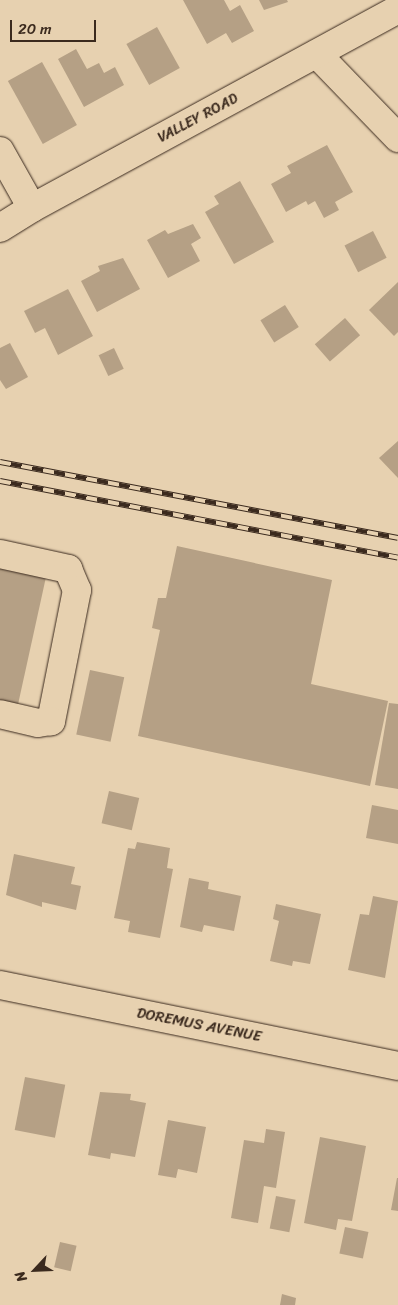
<!DOCTYPE html>
<style>
body{margin:0}
#map{position:relative;width:398px;height:1305px;overflow:hidden;background:#e7d1b0;font-family:Sriracha,sans-serif}
div>[style]{position:absolute}
.building>*{inset:0;background:#b5a085;transform-origin:0 0}
.roads{filter:drop-shadow(0 0 1px #3b2a1e) drop-shadow(0 0 1px #3b2a1e)}
.minor>*{height:28px;margin:-14px;padding:0 14px;transform-origin:14px;border-radius:14px;background:#e7d1b0}
.rail>*{height:5.5px;margin-top:-2.75px;transform-origin:0;background:repeating-linear-gradient(90deg,#e7d1b0 0 11px,#3b2a1e 0 22px);box-sizing:border-box;border-block:1px solid #3b2a1e}
span{translate:-50% -50%;white-space:nowrap;text-align:center;line-height:1.15;-webkit-text-stroke:4.5px #e7d1b0;paint-order:stroke}
.street-label{font-size:15px;color:#3b2a1e}
.north{position:absolute;left:10px;top:1245px;width:50px;height:50px;-webkit-text-stroke:4px #e7d1b0;paint-order:stroke;rotate:245deg;font-size:14px;font-weight:700;line-height:20px;text-align:center;color:#3b2a1e}
.north::after{content:'';display:block;margin:auto;width:18px;height:22px;background:#3b2a1e;clip-path:polygon(50% 0,100% 100%,50% 72%,0 100%)}
.scale{position:absolute;left:10px;top:20px;width:86px;height:22px;box-sizing:border-box;border:2px solid #3b2a1e;border-top:0;padding-left:6px;font-size:15px;line-height:18px;white-space:nowrap;color:#3b2a1e;-webkit-text-stroke:4px #e7d1b0;paint-order:stroke}
</style>
<div id="map">
<div class="building">
<i style="clip-path:polygon(183px 0,224px 0,230px 11px,240px 5px,254px 31px,232px 43px,226px 33px,207px 44px)"></i>
<i style="clip-path:polygon(259px 0,287px 0,288px 2px,264px 10px)"></i>
<i style="left:157px;top:27px;width:47px;height:35px;rotate:61deg"></i>
<i style="clip-path:polygon(76px 49px,87px 69px,99px 63px,104px 73px,115px 67px,124px 85px,84px 107px,58px 59px)"></i>
<i style="left:42px;top:62px;width:72px;height:39px;rotate:61deg"></i>
<i style="clip-path:polygon(327px 145px,353px 192px,335px 202px,339px 210px,324px 218px,315px 201px,308px 205px,306px 201px,286px 212px,271px 184px,291px 173px,287px 166px)"></i>
<i style="clip-path:polygon(240px 181px,274px 242px,234px 264px,205px 212px,219px 204px,214px 196px)"></i>
<i style="clip-path:polygon(193px 224px,201px 238px,191px 244px,200px 261px,168px 278px,147px 240px,165px 230px,168px 234px)"></i>
<i style="left:373px;top:231px;width:30px;height:32px;rotate:63deg"></i>
<i style="clip-path:polygon(123px 258px,140px 289px,97px 312px,81px 281px,100px 271px,98px 266px)"></i>
<i style="clip-path:polygon(398px 282px,398px 332px,394px 336px,369px 310px)"></i>
<i style="clip-path:polygon(68px 289px,93px 336px,58px 355px,45px 328px,35px 333px,24px 311px)"></i>
<i style="left:285px;top:305px;width:26px;height:29px;rotate:58deg"></i>
<i style="left:345px;top:318px;width:23px;height:40px;rotate:49deg"></i>
<i style="clip-path:polygon(10px 343px,28px 377px,6px 389px,0 380px,0 348px)"></i>
<i style="left:114px;top:348px;width:23px;height:17px;rotate:65deg"></i>
<i style="clip-path:polygon(398px 441px,398px 478px,379px 458px)"></i>
<i style="clip-path:polygon(177px 546px,332px 580px,311px 684px,388px 701px,370px 786px,138px 736px,160px 630px,152px 628px,158px 598px,166px 598px)"></i>
<i style="clip-path:polygon(0 567px,46px 577px,17px 709px,0 705px)"></i>
<i style="left:90px;top:670px;width:35px;height:66px;rotate:12deg"></i>
<i style="clip-path:polygon(389px 703px,398px 704px,398px 789px,375px 785px)"></i>
<i style="left:109px;top:791px;width:31px;height:33px;rotate:13deg"></i>
<i style="clip-path:polygon(372px 805px,398px 810px,398px 844px,366px 838px)"></i>
<i style="clip-path:polygon(137px 842px,170px 848px,167px 868px,173px 869px,160px 938px,128px 932px,130px 921px,114px 918px,128px 848px,135px 849px)"></i>
<i style="clip-path:polygon(14px 854px,75px 867px,71px 884px,81px 886px,76px 910px,42px 902px,42px 907px,6px 895px)"></i>
<i style="clip-path:polygon(189px 878px,209px 882px,208px 889px,241px 896px,234px 931px,204px 925px,202px 932px,180px 927px)"></i>
<i style="clip-path:polygon(373px 896px,398px 901px,385px 978px,348px 970px,360px 914px,369px 915px)"></i>
<i style="clip-path:polygon(276px 904px,321px 914px,310px 964px,293px 961px,292px 966px,270px 961px,279px 921px,273px 919px)"></i>
<i style="left:25px;top:1077px;width:41px;height:54px;rotate:11deg"></i>
<i style="clip-path:polygon(100px 1092px,131px 1094px,130px 1100px,146px 1103px,135px 1157px,111px 1153px,110px 1159px,88px 1155px)"></i>
<i style="clip-path:polygon(168px 1120px,206px 1127px,197px 1173px,178px 1169px,176px 1178px,158px 1175px)"></i>
<i style="clip-path:polygon(266px 1129px,285px 1132px,276px 1188px,264px 1186px,258px 1223px,231px 1218px,244px 1140px,264px 1143px)"></i>
<i style="clip-path:polygon(320px 1137px,366px 1146px,352px 1221px,338px 1219px,336px 1230px,304px 1223px)"></i>
<i style="clip-path:polygon(397px 1178px,398px 1178px,398px 1211px,391px 1210px)"></i>
<i style="left:276px;top:1196px;width:20px;height:33px;rotate:11deg"></i>
<i style="left:345px;top:1227px;width:24px;height:27px;rotate:12deg"></i>
<i style="left:60px;top:1242px;width:17px;height:26px;rotate:13deg"></i>
<i style="clip-path:polygon(282px 1294px,296px 1298px,295px 1305px,280px 1305px)"></i>
</div>
<div class="roads">
<div class="minor">
<i style="left:317px;top:54px;width:117px;rotate:46deg"></i>
<i style="left:0;top:151px;width:65px;rotate:60.7deg"></i>
<i style="left:0;top:228px;width:38px;rotate:-32deg"></i>
<i style="left:32px;top:208px;width:417px;rotate:-28.5deg"></i>
<i style="left:0;top:554px;width:70px;rotate:12.4deg"></i>
<i style="left:68px;top:569px;width:23px;rotate:67deg"></i>
<i style="left:77px;top:590px;width:134px;rotate:101.2deg"></i>
<i style="left:51px;top:721px;width:13px;rotate:171deg"></i>
<i style="left:38px;top:723px;width:39px;rotate:-167deg"></i>
<i style="left:0;top:985px;width:406px;rotate:11.5deg"></i>
</div>
</div>
<div class="rail">
<i style="left:0;top:462px;width:405px;rotate:10.8deg"></i>
<i style="left:0;top:481px;width:405px;rotate:10.9deg"></i>
</div>
<div class="street-label">
<span style="left:198px;top:118px;rotate:-28deg">VALLEY ROAD</span>
<span style="left:199px;top:1025px;rotate:11deg">DOREMUS AVENUE</span>
</div>
<div class="north">N</div>
<div class="scale">20 m</div>
</div>
